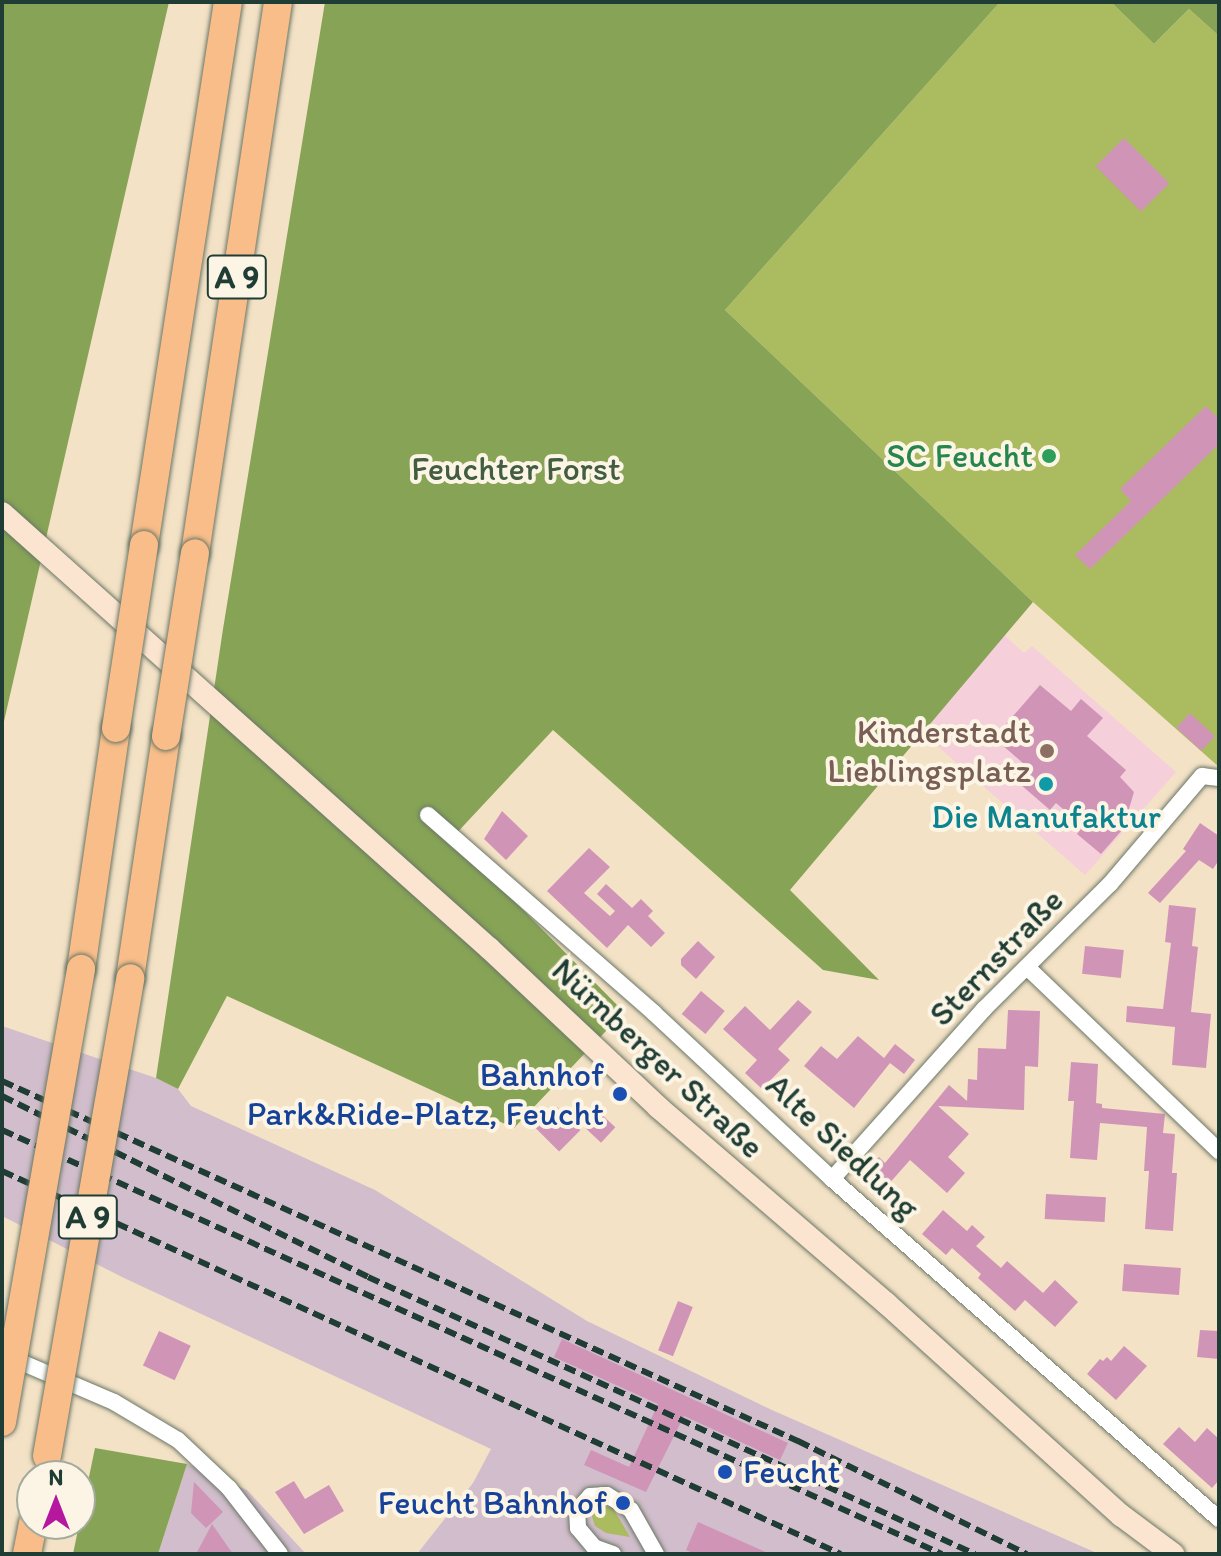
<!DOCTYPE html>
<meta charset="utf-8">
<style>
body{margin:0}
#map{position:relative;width:1221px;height:1556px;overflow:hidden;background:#f4e2c6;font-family:Itim,sans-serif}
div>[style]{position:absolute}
.built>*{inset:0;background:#f5cfda}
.industrial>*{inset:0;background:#d1bdcb}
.green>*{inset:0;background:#aabc5f}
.forest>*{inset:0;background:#87a456}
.building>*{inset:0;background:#d094b7;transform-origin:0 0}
.roads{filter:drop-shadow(0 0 2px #6a7767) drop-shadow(0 0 2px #6a7767)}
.minor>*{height:16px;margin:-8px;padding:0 8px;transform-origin:8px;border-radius:8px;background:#fff}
.secondary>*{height:22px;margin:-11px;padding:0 11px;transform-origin:11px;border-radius:11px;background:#fce5d0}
.motorway>*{height:28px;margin:-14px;padding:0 14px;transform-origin:14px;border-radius:14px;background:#f8bd89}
.rail>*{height:6px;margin-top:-3px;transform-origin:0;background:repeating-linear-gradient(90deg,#1f3d34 0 12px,transparent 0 18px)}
.bridges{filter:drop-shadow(0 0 2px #6a7767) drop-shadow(0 0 2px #6a7767)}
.motorway-bridge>*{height:28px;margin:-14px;padding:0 14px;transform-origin:14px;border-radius:14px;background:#f8bd89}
.dots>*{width:22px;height:22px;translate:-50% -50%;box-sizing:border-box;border:4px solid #fcf5e5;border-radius:50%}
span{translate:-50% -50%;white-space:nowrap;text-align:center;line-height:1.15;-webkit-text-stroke:8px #fcf5e5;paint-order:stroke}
.shield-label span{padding:2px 6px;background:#fcf5e5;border:2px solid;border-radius:6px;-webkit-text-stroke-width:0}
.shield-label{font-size:32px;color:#1f3d34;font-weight:700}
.leisure-label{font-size:34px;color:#27864d}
.right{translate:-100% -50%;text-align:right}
.park-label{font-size:34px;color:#425d3f}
.education-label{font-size:34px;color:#785e54}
.culture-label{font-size:34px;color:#0d838f}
.street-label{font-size:34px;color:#1f3d34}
.transit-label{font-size:34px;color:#164399}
.left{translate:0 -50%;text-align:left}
.frame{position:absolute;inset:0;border:4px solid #1f3d34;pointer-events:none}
.north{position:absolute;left:16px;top:1460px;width:80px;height:80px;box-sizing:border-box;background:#fcf5e5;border:2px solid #a4ab9e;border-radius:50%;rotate:0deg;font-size:22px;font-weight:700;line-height:32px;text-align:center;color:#1f3d34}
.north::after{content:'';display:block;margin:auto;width:28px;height:36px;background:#b5179e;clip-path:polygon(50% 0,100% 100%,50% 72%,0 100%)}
</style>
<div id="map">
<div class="built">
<i style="clip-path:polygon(1003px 634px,1024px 653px,1032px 646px,1176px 772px,1085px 875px,919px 730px)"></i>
</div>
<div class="industrial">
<i style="clip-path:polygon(2px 1026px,156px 1078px,178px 1089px,191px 1106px,375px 1190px,587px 1321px,772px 1410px,1099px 1554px,417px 1554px,473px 1483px,491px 1449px,124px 1278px,2px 1216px)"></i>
<i style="clip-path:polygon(187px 1464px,247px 1490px,306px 1554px,158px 1554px)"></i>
</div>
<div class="green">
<i style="clip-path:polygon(1000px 2px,1111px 2px,1154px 44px,1189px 9px,1219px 36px,1219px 767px,1033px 602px,725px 310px)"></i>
<i style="clip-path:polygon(598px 1505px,613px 1508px,630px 1537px,606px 1533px,595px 1526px,591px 1513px)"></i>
</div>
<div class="forest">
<i style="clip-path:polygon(2px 2px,169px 2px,2px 730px)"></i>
<i style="clip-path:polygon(325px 2px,1000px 2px,725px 310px,1033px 602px,790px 890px,879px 980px,823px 970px,553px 730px,452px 838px,624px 1012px,514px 1128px,227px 996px,178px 1089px,156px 1078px,223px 629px)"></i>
<i style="clip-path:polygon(1111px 2px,1219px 2px,1219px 36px,1189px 9px,1154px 44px)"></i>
<i style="clip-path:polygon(95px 1448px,187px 1464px,158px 1554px,73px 1554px)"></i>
</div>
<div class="building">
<i style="left:1124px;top:138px;width:64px;height:40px;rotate:45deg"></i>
<i style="clip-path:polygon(1206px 406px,1219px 419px,1219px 444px,1090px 569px,1075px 555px,1131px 501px,1120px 489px)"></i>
<i style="clip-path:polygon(1040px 685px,1071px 711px,1081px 699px,1103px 718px,1087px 736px,1126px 770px,1120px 777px,1134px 792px,1123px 829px,1101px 854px,1077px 834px,1083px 826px,1056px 803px,1050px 810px,1020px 784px,1032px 771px,994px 738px)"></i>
<i style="left:1190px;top:713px;width:34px;height:20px;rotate:43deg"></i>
<i style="clip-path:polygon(502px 811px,528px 836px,506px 860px,484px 839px)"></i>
<i style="clip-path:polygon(1200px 823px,1219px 836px,1219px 860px,1213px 869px,1199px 860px,1160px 903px,1148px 893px,1186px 851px,1183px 849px)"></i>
<i style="clip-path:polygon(589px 848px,610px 867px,584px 893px,610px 916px,615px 911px,597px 894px,606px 884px,632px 908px,641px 899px,653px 911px,648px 916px,665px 933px,651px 947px,628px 925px,607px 948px,547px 891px)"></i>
<i style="clip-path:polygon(1169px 905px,1196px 908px,1192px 946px,1198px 947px,1191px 1012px,1211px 1014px,1206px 1068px,1172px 1065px,1175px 1027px,1126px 1022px,1127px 1006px,1163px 1009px,1171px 943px,1165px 942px)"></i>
<i style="clip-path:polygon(698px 941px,715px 957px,696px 979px,681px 965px,681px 959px)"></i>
<i style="left:1085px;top:946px;width:39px;height:28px;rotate:6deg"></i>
<i style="left:701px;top:991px;width:31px;height:30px;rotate:40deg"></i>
<i style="clip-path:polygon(798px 1000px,812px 1012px,778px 1049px,790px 1060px,762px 1089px,745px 1073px,757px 1060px,723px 1029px,745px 1006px,770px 1030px)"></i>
<i style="clip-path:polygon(1008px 1010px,1040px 1011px,1038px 1067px,1025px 1066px,1024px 1110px,938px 1106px,969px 1134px,948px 1157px,965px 1173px,947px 1193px,910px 1160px,880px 1194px,861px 1176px,879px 1157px,885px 1163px,949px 1085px,967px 1101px,968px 1079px,977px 1080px,978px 1048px,1006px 1049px)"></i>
<i style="clip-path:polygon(858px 1036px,884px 1058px,895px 1044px,915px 1060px,904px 1074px,890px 1063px,854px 1108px,804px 1066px,821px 1046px,837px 1059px)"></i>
<i style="clip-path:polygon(1071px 1062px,1098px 1064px,1096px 1103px,1102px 1104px,1102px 1108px,1165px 1114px,1163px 1133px,1175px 1134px,1172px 1173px,1177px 1173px,1173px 1231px,1145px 1229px,1149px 1171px,1144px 1171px,1147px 1127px,1100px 1123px,1097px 1160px,1070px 1158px,1074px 1101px,1068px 1101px)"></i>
<i style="left:557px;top:1107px;width:33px;height:30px;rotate:45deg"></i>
<i style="left:600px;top:1113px;width:21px;height:21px;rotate:43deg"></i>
<i style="left:1046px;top:1194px;width:60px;height:25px;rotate:3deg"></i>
<i style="clip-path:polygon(943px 1210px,967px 1231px,972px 1225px,985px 1237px,976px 1246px,1001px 1268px,1007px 1261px,1043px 1293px,1055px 1280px,1078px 1302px,1055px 1327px,1025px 1300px,1015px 1311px,978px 1278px,981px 1274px,952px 1248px,946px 1255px,922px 1234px)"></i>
<i style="left:1124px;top:1264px;width:57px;height:27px;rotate:4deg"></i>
<i style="left:678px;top:1301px;width:16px;height:53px;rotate:22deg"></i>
<i style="clip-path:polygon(1200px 1330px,1219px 1331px,1219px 1359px,1197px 1357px)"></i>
<i style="left:159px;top:1331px;width:35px;height:38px;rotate:25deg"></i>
<i style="clip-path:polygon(562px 1339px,788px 1443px,780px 1460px,684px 1416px,646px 1492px,584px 1465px,591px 1450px,629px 1467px,658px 1404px,554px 1357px)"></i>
<i style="clip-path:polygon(1124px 1346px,1147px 1366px,1116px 1400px,1087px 1374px,1100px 1359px,1103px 1361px,1107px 1357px,1111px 1361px)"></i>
<i style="clip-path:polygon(1179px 1427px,1195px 1442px,1207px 1428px,1219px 1439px,1219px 1480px,1212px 1488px,1163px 1444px)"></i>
<i style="clip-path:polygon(294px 1481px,305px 1499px,329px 1485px,344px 1511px,304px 1534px,275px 1492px)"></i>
<i style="clip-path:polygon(194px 1482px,223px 1512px,206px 1528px,191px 1513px)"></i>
<i style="clip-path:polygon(698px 1522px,770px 1554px,695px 1554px,686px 1550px)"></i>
<i style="clip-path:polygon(212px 1524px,233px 1554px,196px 1554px)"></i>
</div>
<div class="roads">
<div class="minor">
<i style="left:428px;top:815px;width:300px;rotate:41.2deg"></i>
<i style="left:654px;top:1013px;width:243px;rotate:43deg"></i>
<i style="left:832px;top:1179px;width:515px;rotate:41.3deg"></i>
<i style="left:1028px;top:968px;width:265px;rotate:43.8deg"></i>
<i style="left:832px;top:1179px;width:228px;rotate:-48.2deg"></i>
<i style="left:984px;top:1009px;width:177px;rotate:-44.8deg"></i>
<i style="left:1110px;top:884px;width:142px;rotate:-49.6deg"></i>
<i style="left:1202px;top:776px;width:17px;rotate:7deg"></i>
<i style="left:9px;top:1357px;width:114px;rotate:23.2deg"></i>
<i style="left:114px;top:1402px;width:74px;rotate:30.7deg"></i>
<i style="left:178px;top:1440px;width:70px;rotate:43.3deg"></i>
<i style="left:229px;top:1488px;width:83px;rotate:52.3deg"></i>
<i style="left:613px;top:1554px;width:20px;rotate:-160deg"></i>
<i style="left:594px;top:1547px;width:25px;rotate:-130deg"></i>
<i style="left:578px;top:1528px;width:17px;rotate:-93deg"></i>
<i style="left:577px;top:1511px;width:20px;rotate:-49deg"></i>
<i style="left:590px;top:1496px;width:17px;rotate:-3deg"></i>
<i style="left:607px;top:1495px;width:28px;rotate:32deg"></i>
<i style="left:631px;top:1510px;width:51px;rotate:60.4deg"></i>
</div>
<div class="secondary">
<i style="left:2px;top:513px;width:654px;rotate:41.78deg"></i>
<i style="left:490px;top:949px;width:231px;rotate:43.2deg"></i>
<i style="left:658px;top:1107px;width:302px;rotate:40.7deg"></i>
<i style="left:887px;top:1304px;width:316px;rotate:42.1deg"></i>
<i style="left:1122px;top:1516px;width:64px;rotate:36.7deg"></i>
</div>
<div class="motorway">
<i style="left:144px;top:545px;width:549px;rotate:-81.21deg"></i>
<i style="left:195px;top:553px;width:557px;rotate:-81.43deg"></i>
<i style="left:81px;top:969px;width:244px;rotate:-81.7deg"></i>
<i style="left:130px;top:978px;width:245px;rotate:-81.5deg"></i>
<i style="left:27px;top:1554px;width:31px;rotate:-79deg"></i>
</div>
</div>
<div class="rail">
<i style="left:2px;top:1081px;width:874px;rotate:24.34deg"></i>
<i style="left:798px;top:1441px;width:255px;rotate:26.3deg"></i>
<i style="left:2px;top:1096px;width:408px;rotate:26.3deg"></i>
<i style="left:368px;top:1277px;width:667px;rotate:24.53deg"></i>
<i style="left:2px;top:1130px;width:1031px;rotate:24.28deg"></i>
<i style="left:2px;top:1171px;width:922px;rotate:24.54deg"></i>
</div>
<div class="bridges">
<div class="motorway-bridge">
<i style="left:116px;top:728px;width:185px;rotate:-81.3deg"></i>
<i style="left:166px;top:736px;width:185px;rotate:-81deg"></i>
<i style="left:2px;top:1422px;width:460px;rotate:-80.1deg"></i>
<i style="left:47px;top:1456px;width:485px;rotate:-80.1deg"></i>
</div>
</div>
<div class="dots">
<i style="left:1049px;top:456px;background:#2e9e5b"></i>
<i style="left:1047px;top:751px;background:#8d6e63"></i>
<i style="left:1046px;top:784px;background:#0f9aa8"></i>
<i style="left:620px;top:1094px;background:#1a4fb4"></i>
<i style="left:725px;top:1472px;background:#1a4fb4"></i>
<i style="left:623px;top:1503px;background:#1a4fb4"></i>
</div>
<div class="shield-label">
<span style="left:237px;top:277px">A 9</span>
<span style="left:88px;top:1217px">A 9</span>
</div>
<div class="leisure-label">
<span class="right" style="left:1033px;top:456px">SC Feucht</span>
</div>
<div class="park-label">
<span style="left:516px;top:469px">Feuchter Forst</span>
</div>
<div class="education-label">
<span class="right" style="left:1031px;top:751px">Kinderstadt<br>Lieblingsplatz</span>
</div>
<div class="culture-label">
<span style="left:1046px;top:817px">Die Manufaktur</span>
</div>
<div class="street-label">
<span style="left:996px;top:957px;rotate:-46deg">Sternstraße</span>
<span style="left:658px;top:1058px;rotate:43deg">Nürnberger Straße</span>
<span style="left:843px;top:1146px;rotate:43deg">Alte Siedlung</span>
</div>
<div class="transit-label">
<span class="right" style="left:604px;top:1094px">Bahnhof<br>Park&amp;Ride-Platz, Feucht</span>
<span class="left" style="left:743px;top:1472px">Feucht</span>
<span class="right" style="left:607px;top:1503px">Feucht Bahnhof</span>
</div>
<div class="frame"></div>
<div class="north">N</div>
</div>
